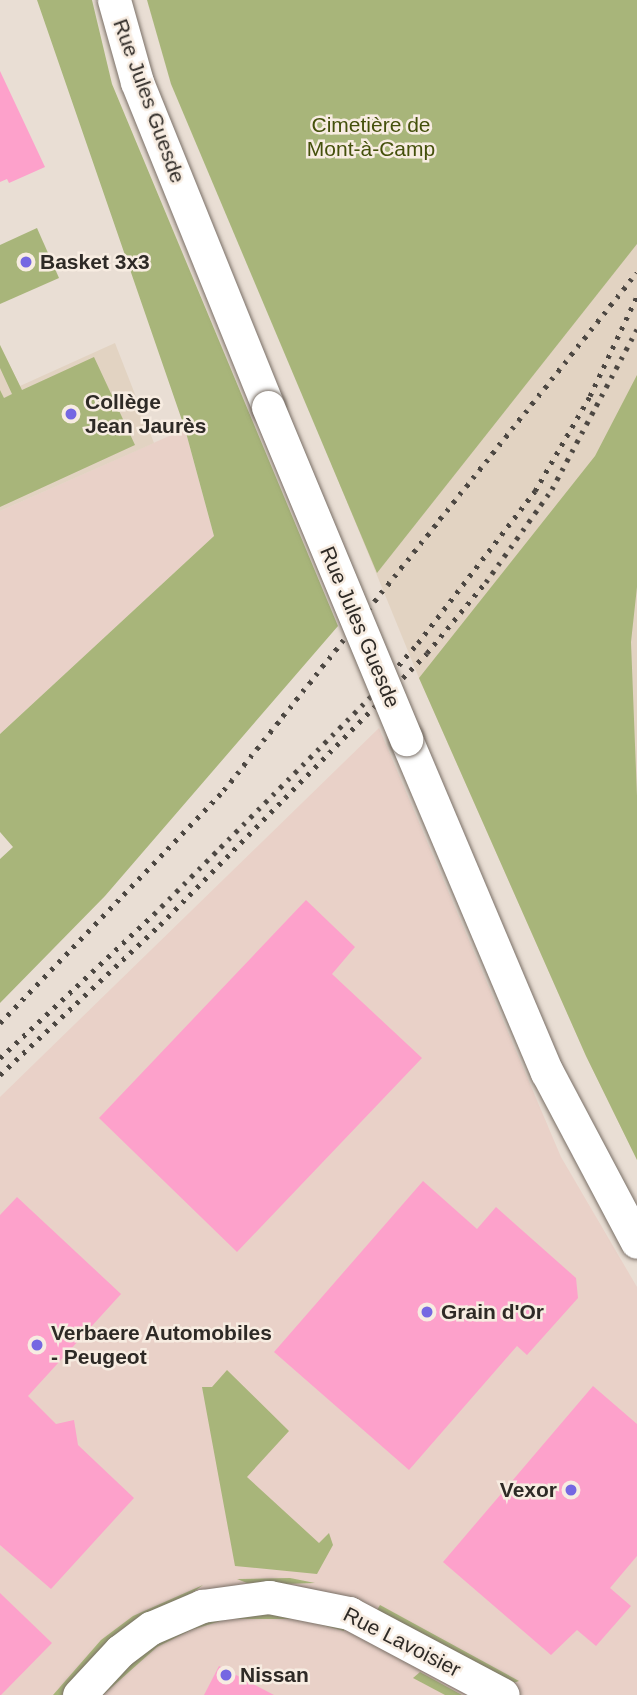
<!DOCTYPE html>
<meta charset="utf-8">
<style>
body{margin:0}
#map{position:relative;width:637px;height:1695px;overflow:hidden;background:#e9ded4;font-family:Arial,sans-serif}
div>[style]{position:absolute}
.commercial>*{inset:0;background:#e9d1c8}
.built>*{inset:0;background:#e2d3c2}
.green>*{inset:0;background:#a8b57a}
.building>*{inset:0;background:#fda1cb}
.roads{filter:drop-shadow(0 0 2px #796f66) drop-shadow(0 0 2px #796f66)}
.minor>*{height:33px;margin:-16.5px;padding:0 16.5px;transform-origin:16.5px;border-radius:16.5px;background:#fff}
.rail>*{height:5px;margin-top:-2.5px;transform-origin:0;background:repeating-linear-gradient(90deg,#4c4742 0 3.5px,transparent 0 10.5px)}
.bridges{filter:drop-shadow(0 0 2px #796f66) drop-shadow(0 0 2px #796f66)}
.minor-bridge>*{height:33px;margin:-16.5px;padding:0 16.5px;transform-origin:16.5px;border-radius:16.5px;background:#fff}
.dots>*{width:19px;height:19px;translate:-50% -50%;box-sizing:border-box;border:4px solid #f7ece1;border-radius:50%}
span{translate:-50% -50%;white-space:nowrap;text-align:center;line-height:1.15;-webkit-text-stroke:5px #f7ece1;paint-order:stroke}
.street-label{font-size:21px;color:#2e2a26}
.park-label{font-size:21px;color:#44500b}
.poi-label{font-size:21px;color:#2e2a26;font-weight:700}
.left{translate:0 -50%;text-align:left}
.right{translate:-100% -50%;text-align:right}
</style>
<div id="map">
<div class="commercial">
<i style="clip-path:polygon(185px 429px,214px 536px,0 734px,0 511px)"></i>
<i style="clip-path:polygon(379px 728px,561px 1157px,637px 1287px,637px 1695px,0 1695px,0 1097px)"></i>
</div>
<div class="built">
<i style="clip-path:polygon(637px 0,637px 1160px,586px 1056px,419px 678px,309px 409px,320px 387px)"></i>
<i style="clip-path:polygon(115px 343px,154px 443px,0 511px,0 345px,20px 386px)"></i>
</div>
<div class="green">
<i style="clip-path:polygon(37px 0,92px 0,112px 84px,338px 626px,105px 896px,0 1003px,0 859px,13px 847px,0 832px,0 734px,214px 536px,185px 429px)"></i>
<i style="clip-path:polygon(147px 0,637px 0,637px 244px,377px 573px,171px 84px)"></i>
<i style="clip-path:polygon(37px 228px,59px 278px,0 304px,0 245px)"></i>
<i style="clip-path:polygon(0 345px,22px 390px,94px 357px,135px 445px,0 507px,0 390px,4px 398px,12px 394px,0 368px)"></i>
<i style="clip-path:polygon(637px 375px,637px 587px,631px 642px,637px 796px,637px 1160px,586px 1056px,419px 678px,595px 456px)"></i>
<i style="clip-path:polygon(227px 1370px,289px 1431px,247px 1477px,319px 1543px,329px 1533px,333px 1545px,317px 1574px,235px 1566px,202px 1387px,212px 1387px)"></i>
<i style="clip-path:polygon(290px 1578px,315px 1583px,252px 1585px,237px 1579px)"></i>
<i style="clip-path:polygon(203px 1585px,76px 1677px,62px 1695px,53px 1695px,101px 1640px,133px 1616px)"></i>
<i style="clip-path:polygon(380px 1605px,519px 1681px,513px 1683px,377px 1610px)"></i>
<i style="clip-path:polygon(258px 1609px,346px 1624px,344px 1631px,300px 1619px,227px 1619px,191px 1630px,157px 1647px,103px 1695px,94px 1695px,126px 1660px,191px 1623px)"></i>
<i style="clip-path:polygon(420px 1672px,462px 1695px,445px 1695px,413px 1678px)"></i>
</div>
<div class="building">
<i style="clip-path:polygon(0 71px,45px 167px,9px 183px,7px 179px,0 182px)"></i>
<i style="clip-path:polygon(306px 900px,355px 947px,332px 974px,422px 1058px,237px 1252px,99px 1118px)"></i>
<i style="clip-path:polygon(423px 1181px,477px 1229px,496px 1207px,576px 1278px,578px 1298px,527px 1355px,517px 1346px,409px 1470px,274px 1352px)"></i>
<i style="clip-path:polygon(17px 1197px,121px 1294px,28px 1396px,56px 1424px,74px 1420px,78px 1445px,134px 1498px,51px 1589px,0 1545px,0 1215px)"></i>
<i style="clip-path:polygon(593px 1386px,637px 1424px,637px 1556px,610px 1588px,631px 1606px,596px 1646px,577px 1630px,551px 1655px,443px 1562px)"></i>
<i style="clip-path:polygon(0 1593px,52px 1643px,1px 1695px,0 1695px)"></i>
<i style="clip-path:polygon(219px 1666px,274px 1695px,204px 1695px)"></i>
</div>
<div class="roads">
<div class="minor">
<i style="left:114px;top:0;width:85px;rotate:74.3deg"></i>
<i style="left:137px;top:82px;width:350px;rotate:68deg"></i>
<i style="left:406px;top:739px;width:362px;rotate:67.1deg"></i>
<i style="left:547px;top:1072px;width:192px;rotate:62.1deg"></i>
<i style="left:79px;top:1695px;width:60px;rotate:-47deg"></i>
<i style="left:120px;top:1651px;width:39px;rotate:-37deg"></i>
<i style="left:151px;top:1628px;width:56px;rotate:-23.3deg"></i>
<i style="left:202px;top:1606px;width:68px;rotate:-7.7deg"></i>
<i style="left:269px;top:1597px;width:82px;rotate:11.3deg"></i>
<i style="left:349px;top:1613px;width:174px;rotate:28deg"></i>
</div>
</div>
<div class="rail">
<i style="left:0;top:1023px;width:323px;rotate:-46.1deg"></i>
<i style="left:224px;top:790px;width:662px;rotate:-51.43deg"></i>
<i style="left:0;top:1058px;width:211px;rotate:-43.1deg"></i>
<i style="left:154px;top:914px;width:317px;rotate:-45.1deg"></i>
<i style="left:378px;top:689px;width:61px;rotate:-49deg"></i>
<i style="left:418px;top:643px;width:192px;rotate:-52.4deg"></i>
<i style="left:535px;top:491px;width:110px;rotate:-59.9deg"></i>
<i style="left:590px;top:396px;width:110px;rotate:-64.8deg"></i>
<i style="left:0;top:1075px;width:219px;rotate:-43.2deg"></i>
<i style="left:160px;top:925px;width:381px;rotate:-45.5deg"></i>
<i style="left:427px;top:653px;width:92px;rotate:-50.3deg"></i>
<i style="left:486px;top:582px;width:114px;rotate:-54.6deg"></i>
<i style="left:552px;top:489px;width:181px;rotate:-62deg"></i>
</div>
<div class="bridges">
<div class="minor-bridge">
<i style="left:268px;top:407px;width:360px;rotate:67.4deg"></i>
</div>
</div>
<div class="dots">
<i style="left:26px;top:262px;background:#7567e2"></i>
<i style="left:71px;top:414px;background:#7567e2"></i>
<i style="left:427px;top:1312px;background:#7567e2"></i>
<i style="left:37px;top:1345px;background:#7567e2"></i>
<i style="left:571px;top:1490px;background:#7567e2"></i>
<i style="left:226px;top:1675px;background:#7567e2"></i>
</div>
<div class="street-label">
<span style="left:149px;top:101px;rotate:70deg">Rue Jules Guesde</span>
<span style="left:360px;top:627px;rotate:67deg">Rue Jules Guesde</span>
<span style="left:402px;top:1642px;rotate:27deg">Rue Lavoisier</span>
</div>
<div class="park-label">
<span style="left:371px;top:137px">Cimetière de<br>Mont-à-Camp</span>
</div>
<div class="poi-label">
<span class="left" style="left:40px;top:262px">Basket 3x3</span>
<span class="left" style="left:85px;top:414px">Collège<br>Jean Jaurès</span>
<span class="left" style="left:441px;top:1312px">Grain d'Or</span>
<span class="left" style="left:51px;top:1345px">Verbaere Automobiles<br>- Peugeot</span>
<span class="right" style="left:557px;top:1490px">Vexor</span>
<span class="left" style="left:240px;top:1675px">Nissan</span>
</div>
</div>
